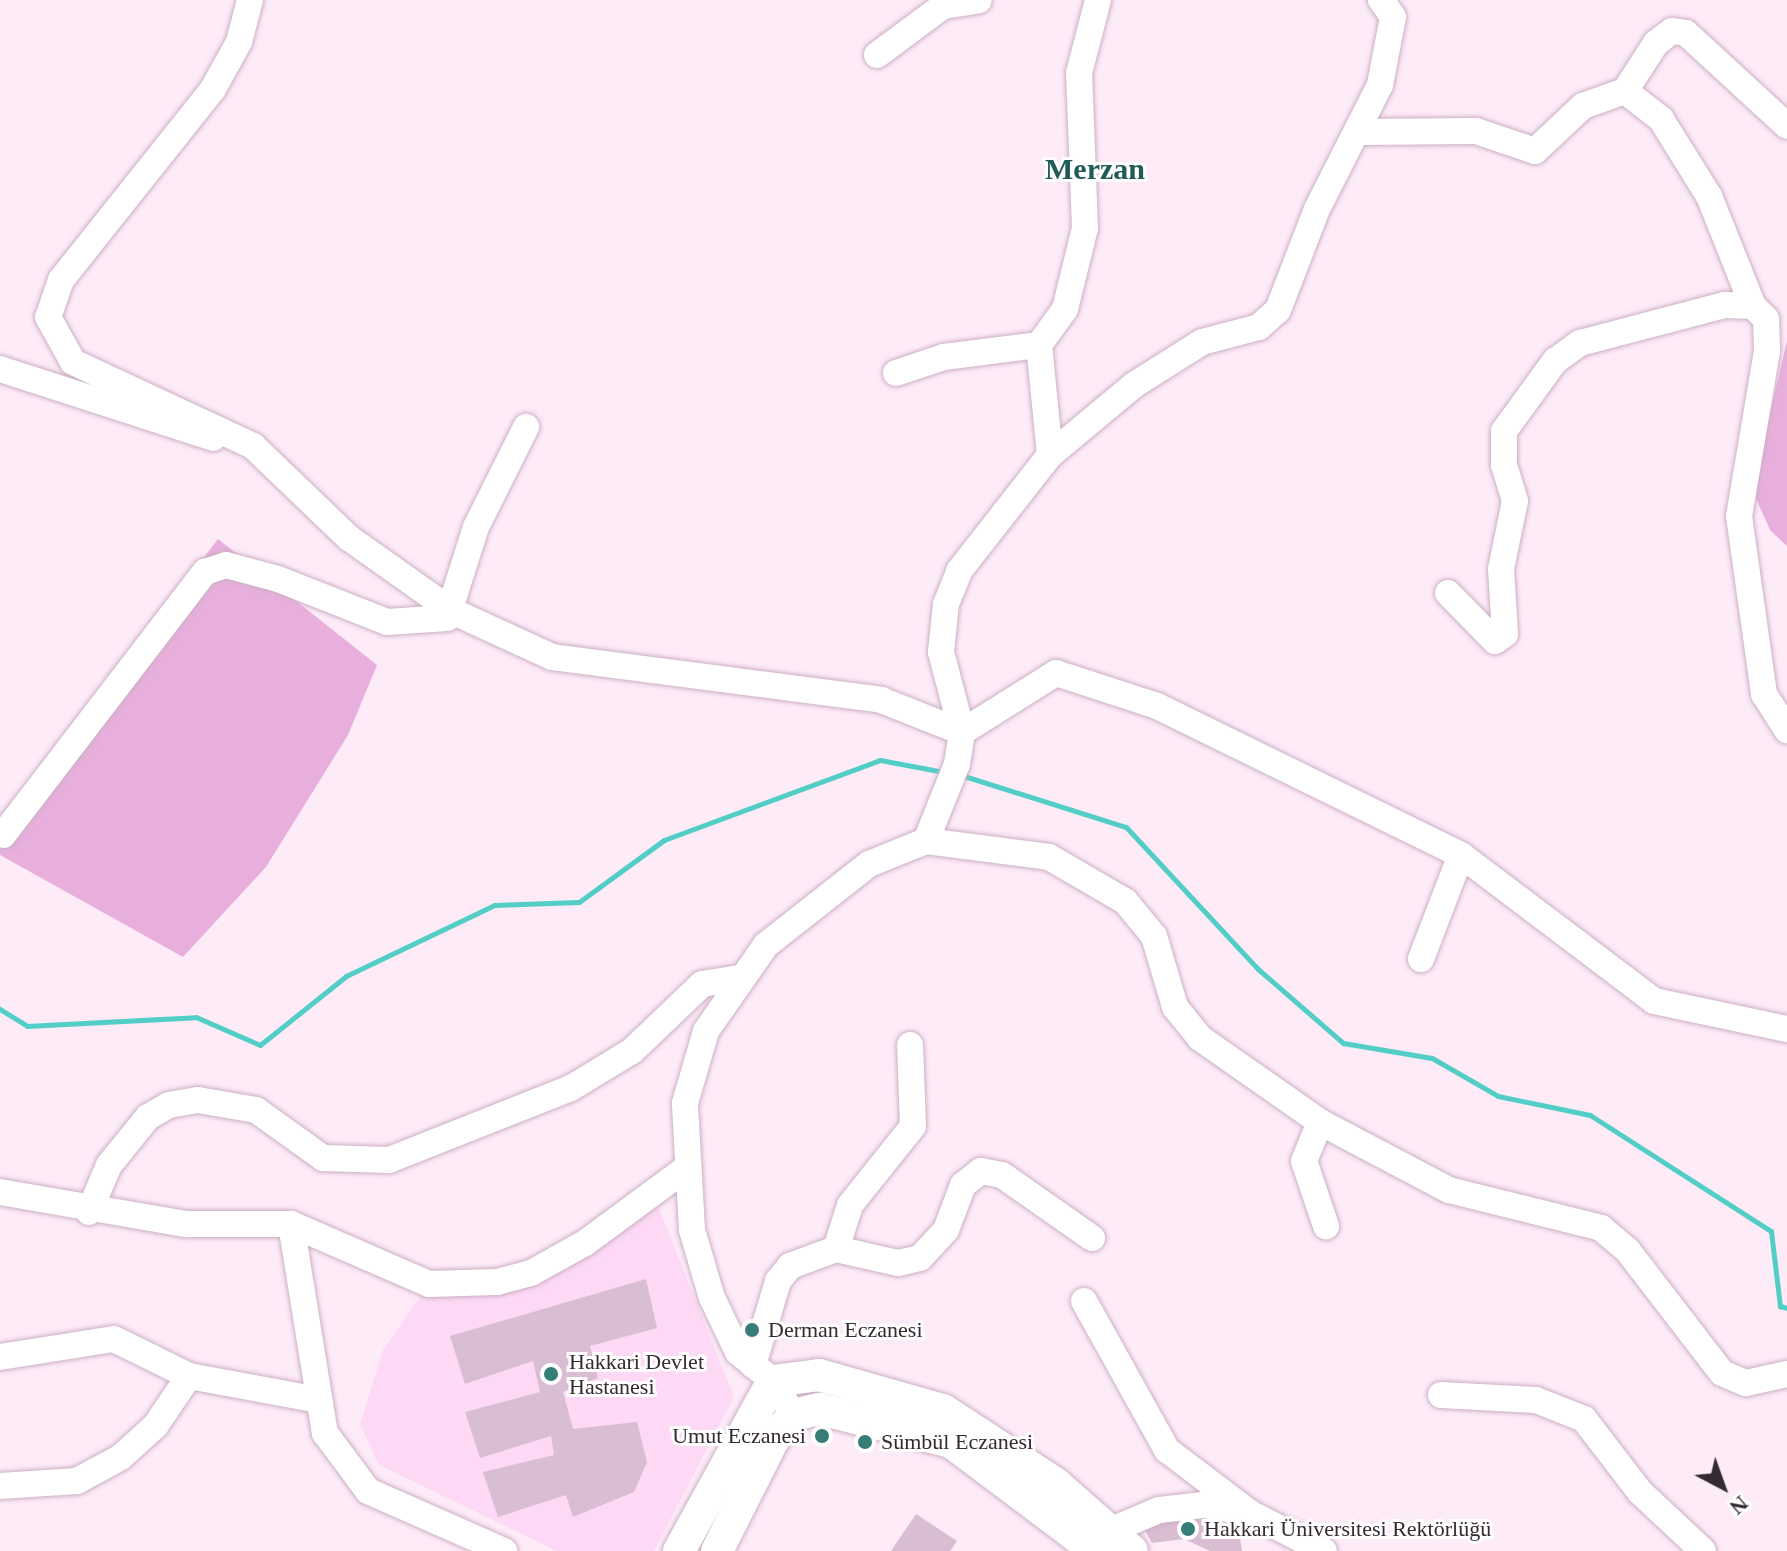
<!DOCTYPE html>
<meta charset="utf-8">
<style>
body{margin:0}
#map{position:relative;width:1787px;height:1551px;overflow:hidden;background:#fdebf8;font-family:Georgia,serif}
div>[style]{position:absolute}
.built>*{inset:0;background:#fdd9f5}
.green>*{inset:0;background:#e8afdc}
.stream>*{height:5px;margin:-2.5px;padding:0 2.5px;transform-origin:2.5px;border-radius:2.5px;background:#52cec6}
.building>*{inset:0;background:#d9bdd2}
.roads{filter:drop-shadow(0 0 2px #ccb0c5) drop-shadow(0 0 2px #ccb0c5)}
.minor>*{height:26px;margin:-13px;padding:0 13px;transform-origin:13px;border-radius:13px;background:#fff}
.major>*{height:32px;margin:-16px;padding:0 16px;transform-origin:16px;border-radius:16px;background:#fff}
.dots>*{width:22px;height:22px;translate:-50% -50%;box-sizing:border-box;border:4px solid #fefefe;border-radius:50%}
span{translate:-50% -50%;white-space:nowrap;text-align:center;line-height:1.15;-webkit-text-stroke:6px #fefefe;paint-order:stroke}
.poi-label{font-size:22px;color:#342a32}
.left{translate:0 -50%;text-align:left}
.right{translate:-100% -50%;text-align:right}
.district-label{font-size:30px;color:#215b57;font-weight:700}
.north{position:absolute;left:1683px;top:1447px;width:80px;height:80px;-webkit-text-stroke:6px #fefefe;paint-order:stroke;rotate:139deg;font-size:22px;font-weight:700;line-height:32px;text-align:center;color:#342a32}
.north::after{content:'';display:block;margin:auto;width:28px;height:36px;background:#342a32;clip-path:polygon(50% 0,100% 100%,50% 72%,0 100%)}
</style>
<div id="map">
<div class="built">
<i style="clip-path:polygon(658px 1206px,734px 1397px,654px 1551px,557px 1551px,379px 1465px,360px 1424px,383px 1350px,424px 1291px,501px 1289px,561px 1247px)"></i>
</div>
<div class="green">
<i style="clip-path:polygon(1787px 341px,1787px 546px,1770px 530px,1752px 489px)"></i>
<i style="clip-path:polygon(218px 539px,377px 665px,348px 735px,266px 867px,183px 957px,0 855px,0 822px)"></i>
</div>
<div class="stream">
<i style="left:961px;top:775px;width:173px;rotate:17.5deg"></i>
<i style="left:1126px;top:827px;width:194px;rotate:47.1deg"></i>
<i style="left:1258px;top:969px;width:113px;rotate:41deg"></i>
<i style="left:1343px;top:1043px;width:90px;rotate:9.6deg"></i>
<i style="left:1432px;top:1058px;width:76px;rotate:29.9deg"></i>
<i style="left:1498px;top:1096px;width:94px;rotate:11.7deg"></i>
<i style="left:1590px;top:1115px;width:215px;rotate:32.7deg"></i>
<i style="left:1771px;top:1231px;width:76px;rotate:83.2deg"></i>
<i style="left:1780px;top:1306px;width:7px;rotate:16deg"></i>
<i style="left:0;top:1009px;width:32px;rotate:32deg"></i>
<i style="left:27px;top:1026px;width:169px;rotate:-3deg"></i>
<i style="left:196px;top:1017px;width:70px;rotate:23.6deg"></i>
<i style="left:260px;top:1045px;width:110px;rotate:-38.7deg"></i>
<i style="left:346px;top:976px;width:164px;rotate:-25.6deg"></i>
<i style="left:494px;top:905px;width:85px;rotate:-2deg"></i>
<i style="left:579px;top:902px;width:105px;rotate:-36.1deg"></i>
<i style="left:664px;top:840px;width:230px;rotate:-20.3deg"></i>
<i style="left:880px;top:760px;width:65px;rotate:10.6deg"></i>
</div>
<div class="building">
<i style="clip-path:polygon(646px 1279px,657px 1328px,590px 1346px,598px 1378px,563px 1392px,573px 1429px,637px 1422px,647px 1462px,634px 1492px,573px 1517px,566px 1495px,498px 1517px,483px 1472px,554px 1455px,551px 1436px,480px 1458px,465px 1412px,540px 1392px,533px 1361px,465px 1384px,450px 1336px)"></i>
<i style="clip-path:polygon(1195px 1508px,1239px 1532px,1242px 1551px,1210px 1551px,1184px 1539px,1152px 1543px,1142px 1525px)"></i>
<i style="clip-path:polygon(916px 1514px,957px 1541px,950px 1551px,891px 1551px)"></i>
</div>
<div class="roads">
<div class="minor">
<i style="left:250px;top:0;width:43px;rotate:104.7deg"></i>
<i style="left:239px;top:42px;width:54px;rotate:119deg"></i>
<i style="left:213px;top:89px;width:244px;rotate:128.5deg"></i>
<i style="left:61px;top:280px;width:39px;rotate:109deg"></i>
<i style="left:48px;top:317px;width:51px;rotate:60.9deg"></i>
<i style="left:73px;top:362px;width:199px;rotate:25deg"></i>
<i style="left:253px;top:446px;width:133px;rotate:43.8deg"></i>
<i style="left:349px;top:538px;width:126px;rotate:35.3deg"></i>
<i style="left:452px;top:611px;width:110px;rotate:24.7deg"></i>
<i style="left:552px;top:657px;width:332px;rotate:7.4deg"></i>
<i style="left:881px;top:700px;width:87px;rotate:21.6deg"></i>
<i style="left:962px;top:732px;width:111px;rotate:-32.1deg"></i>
<i style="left:1056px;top:673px;width:106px;rotate:18.1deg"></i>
<i style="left:1157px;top:706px;width:339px;rotate:26.1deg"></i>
<i style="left:1461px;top:855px;width:242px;rotate:37.1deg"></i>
<i style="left:1654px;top:1001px;width:136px;rotate:11.9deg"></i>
<i style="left:877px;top:55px;width:82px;rotate:-36.6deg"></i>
<i style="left:943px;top:6px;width:36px;rotate:-9deg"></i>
<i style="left:1625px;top:91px;width:57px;rotate:-57.1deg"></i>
<i style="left:1656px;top:43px;width:20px;rotate:-37deg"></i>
<i style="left:1672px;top:31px;width:14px;rotate:8deg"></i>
<i style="left:1686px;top:33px;width:137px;rotate:42.6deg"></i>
<i style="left:1358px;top:132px;width:118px;rotate:-0.5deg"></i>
<i style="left:1476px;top:131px;width:62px;rotate:18.7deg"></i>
<i style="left:1535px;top:151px;width:66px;rotate:-43.2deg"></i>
<i style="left:1583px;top:106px;width:45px;rotate:-19.7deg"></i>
<i style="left:1625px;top:91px;width:46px;rotate:37.9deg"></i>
<i style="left:1661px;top:119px;width:91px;rotate:58.1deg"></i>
<i style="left:1709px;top:196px;width:118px;rotate:68.2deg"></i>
<i style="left:0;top:369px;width:224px;rotate:17.9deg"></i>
<i style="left:896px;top:373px;width:51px;rotate:-18.4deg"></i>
<i style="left:944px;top:357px;width:96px;rotate:-7.2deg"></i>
<i style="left:1050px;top:455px;width:111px;rotate:-95.7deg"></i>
<i style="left:1039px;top:345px;width:44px;rotate:-54.2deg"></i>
<i style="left:1065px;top:309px;width:83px;rotate:-76.1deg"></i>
<i style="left:1085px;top:228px;width:155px;rotate:-92.2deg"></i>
<i style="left:1079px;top:73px;width:75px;rotate:-75.4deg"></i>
<i style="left:1448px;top:593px;width:67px;rotate:45.6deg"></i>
<i style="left:1495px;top:641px;width:12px;rotate:-35deg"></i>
<i style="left:1505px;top:634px;width:65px;rotate:-93.5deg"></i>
<i style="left:1501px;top:569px;width:69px;rotate:-78.4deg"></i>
<i style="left:1515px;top:501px;width:38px;rotate:-107deg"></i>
<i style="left:1504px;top:465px;width:34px;rotate:-90deg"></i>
<i style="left:1504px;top:431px;width:87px;rotate:-53.9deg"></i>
<i style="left:1555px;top:361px;width:31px;rotate:-36deg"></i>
<i style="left:1580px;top:343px;width:150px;rotate:-14.7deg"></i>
<i style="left:1725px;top:305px;width:28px;rotate:2deg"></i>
<i style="left:1753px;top:306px;width:18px;rotate:45deg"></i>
<i style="left:1766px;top:319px;width:32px;rotate:88deg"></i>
<i style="left:1767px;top:351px;width:167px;rotate:99.6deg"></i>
<i style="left:1739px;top:516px;width:180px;rotate:82deg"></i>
<i style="left:1764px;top:694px;width:43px;rotate:57.4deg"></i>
<i style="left:3px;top:835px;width:332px;rotate:-52.5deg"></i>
<i style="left:205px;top:572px;width:22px;rotate:-18deg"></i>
<i style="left:226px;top:565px;width:54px;rotate:15.1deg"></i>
<i style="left:278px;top:579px;width:117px;rotate:21.5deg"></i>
<i style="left:387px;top:622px;width:60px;rotate:-3.8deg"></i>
<i style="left:447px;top:618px;width:96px;rotate:-72.3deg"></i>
<i style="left:476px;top:527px;width:112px;rotate:-63.4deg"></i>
<i style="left:926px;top:841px;width:83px;rotate:-68.1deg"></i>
<i style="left:957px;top:764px;width:32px;rotate:-81deg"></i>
<i style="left:962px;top:732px;width:83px;rotate:-104.7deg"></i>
<i style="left:941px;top:652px;width:48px;rotate:-84.1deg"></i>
<i style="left:946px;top:604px;width:35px;rotate:-68deg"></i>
<i style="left:959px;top:571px;width:147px;rotate:-51.9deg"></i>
<i style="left:1050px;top:455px;width:109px;rotate:-39.8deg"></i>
<i style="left:1134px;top:385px;width:80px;rotate:-32.3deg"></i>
<i style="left:1202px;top:342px;width:59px;rotate:-14.7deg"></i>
<i style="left:1259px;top:327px;width:25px;rotate:-42deg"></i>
<i style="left:1278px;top:310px;width:108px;rotate:-68.9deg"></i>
<i style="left:1317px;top:209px;width:139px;rotate:-63.1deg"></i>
<i style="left:1380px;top:85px;width:69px;rotate:-79.2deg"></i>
<i style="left:1393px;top:17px;width:21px;rotate:-125deg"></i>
<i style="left:1421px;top:959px;width:111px;rotate:-69deg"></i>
<i style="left:1320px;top:1122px;width:42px;rotate:112.3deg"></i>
<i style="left:1304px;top:1161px;width:69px;rotate:71.3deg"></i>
<i style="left:0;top:1192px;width:189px;rotate:9.8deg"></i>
<i style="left:186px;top:1224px;width:105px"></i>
<i style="left:291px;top:1224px;width:150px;rotate:23.5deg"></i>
<i style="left:429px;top:1284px;width:68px;rotate:-1.7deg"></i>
<i style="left:497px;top:1282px;width:35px;rotate:-15deg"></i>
<i style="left:531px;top:1273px;width:62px;rotate:-29.1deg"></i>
<i style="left:585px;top:1243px;width:128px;rotate:-36.4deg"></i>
<i style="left:89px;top:1212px;width:51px;rotate:-66.9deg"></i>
<i style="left:109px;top:1165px;width:62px;rotate:-50.9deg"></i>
<i style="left:148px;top:1117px;width:24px;rotate:-30deg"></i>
<i style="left:169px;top:1105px;width:29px;rotate:-10deg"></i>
<i style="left:198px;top:1100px;width:59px;rotate:9.8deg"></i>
<i style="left:256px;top:1110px;width:82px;rotate:35.6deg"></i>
<i style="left:323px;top:1158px;width:66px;rotate:1.7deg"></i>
<i style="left:389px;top:1160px;width:196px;rotate:-21.6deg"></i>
<i style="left:571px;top:1088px;width:71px;rotate:-31.2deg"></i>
<i style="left:632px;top:1051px;width:97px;rotate:-43.7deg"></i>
<i style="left:702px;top:984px;width:39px;rotate:-9deg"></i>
<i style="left:291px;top:1224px;width:212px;rotate:80.8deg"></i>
<i style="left:325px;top:1433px;width:72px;rotate:53.4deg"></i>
<i style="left:368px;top:1491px;width:149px;rotate:23.8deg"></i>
<i style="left:836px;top:1249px;width:46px;rotate:-72.3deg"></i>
<i style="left:850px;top:1205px;width:101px;rotate:-51.4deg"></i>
<i style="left:913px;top:1126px;width:81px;rotate:-92.1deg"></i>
<i style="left:1084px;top:1301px;width:171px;rotate:60.9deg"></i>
<i style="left:1167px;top:1450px;width:104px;rotate:37.2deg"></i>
<i style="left:1250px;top:1513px;width:83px;rotate:27.2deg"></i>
<i style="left:0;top:1357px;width:115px;rotate:-9deg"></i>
<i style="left:114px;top:1339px;width:84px;rotate:26.3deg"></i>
<i style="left:189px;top:1376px;width:132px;rotate:10.5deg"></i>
<i style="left:753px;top:1365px;width:88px;rotate:-73.4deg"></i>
<i style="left:778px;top:1281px;width:19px;rotate:-51deg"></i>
<i style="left:790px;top:1266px;width:49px;rotate:-20.3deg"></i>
<i style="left:836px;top:1249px;width:64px;rotate:12.7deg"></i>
<i style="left:898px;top:1263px;width:23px;rotate:-13deg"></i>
<i style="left:920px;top:1258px;width:38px;rotate:-47deg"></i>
<i style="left:946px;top:1230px;width:48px;rotate:-69.3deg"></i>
<i style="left:963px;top:1185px;width:23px;rotate:-38deg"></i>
<i style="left:981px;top:1171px;width:21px;rotate:11deg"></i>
<i style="left:1002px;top:1175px;width:110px;rotate:35deg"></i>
<i style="left:1441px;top:1395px;width:95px;rotate:3deg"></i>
<i style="left:1536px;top:1400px;width:52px;rotate:21.6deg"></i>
<i style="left:1584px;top:1419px;width:92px;rotate:52.5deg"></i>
<i style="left:1640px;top:1492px;width:86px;rotate:43.1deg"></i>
<i style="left:793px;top:1415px;width:39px;rotate:-120deg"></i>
<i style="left:773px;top:1381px;width:45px;rotate:-140.4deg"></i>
<i style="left:738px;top:1352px;width:60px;rotate:-115.7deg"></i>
<i style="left:712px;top:1298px;width:71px;rotate:-106.4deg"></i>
<i style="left:692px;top:1230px;width:127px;rotate:-93.2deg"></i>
<i style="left:685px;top:1103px;width:75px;rotate:-73.7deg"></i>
<i style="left:706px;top:1031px;width:105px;rotate:-55.1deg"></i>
<i style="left:766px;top:945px;width:131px;rotate:-38.2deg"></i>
<i style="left:869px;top:864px;width:61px;rotate:-22deg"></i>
<i style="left:926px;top:841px;width:124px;rotate:7.4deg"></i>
<i style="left:1049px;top:857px;width:88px;rotate:30.1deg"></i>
<i style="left:1125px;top:901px;width:45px;rotate:50.4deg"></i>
<i style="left:1154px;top:936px;width:74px;rotate:73.5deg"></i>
<i style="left:1175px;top:1007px;width:40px;rotate:51deg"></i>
<i style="left:1200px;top:1038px;width:146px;rotate:35deg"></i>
<i style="left:1320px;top:1122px;width:146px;rotate:27.8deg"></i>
<i style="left:1449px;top:1190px;width:157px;rotate:14deg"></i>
<i style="left:1601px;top:1228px;width:35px;rotate:40deg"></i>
<i style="left:1628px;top:1251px;width:154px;rotate:52.4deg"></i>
<i style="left:1722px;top:1373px;width:26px;rotate:23deg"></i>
<i style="left:1746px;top:1383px;width:42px;rotate:-12.4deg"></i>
<i style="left:0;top:1486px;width:77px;rotate:-3.7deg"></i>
<i style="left:77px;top:1481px;width:50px;rotate:-28.6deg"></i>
<i style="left:121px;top:1457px;width:47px;rotate:-42.4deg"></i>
<i style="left:156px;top:1425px;width:59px;rotate:-56deg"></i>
<i style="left:1112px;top:1530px;width:51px;rotate:-23.1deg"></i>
<i style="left:1159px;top:1510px;width:44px;rotate:-6.5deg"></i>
<i style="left:1203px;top:1505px;width:45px;rotate:9deg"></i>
</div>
<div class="major">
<i style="left:679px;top:1551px;width:194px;rotate:-61.1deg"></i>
<i style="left:773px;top:1381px;width:46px;rotate:-7.4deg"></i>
<i style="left:819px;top:1375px;width:129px;rotate:15.8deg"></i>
<i style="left:943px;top:1410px;width:135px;rotate:33.2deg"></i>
<i style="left:1056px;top:1484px;width:101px;rotate:41.4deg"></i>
<i style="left:717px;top:1551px;width:124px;rotate:-63.2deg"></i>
<i style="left:773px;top:1440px;width:32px;rotate:-51deg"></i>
<i style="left:793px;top:1415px;width:28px;rotate:-13deg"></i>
<i style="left:820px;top:1409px;width:135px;rotate:14.1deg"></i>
<i style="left:951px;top:1442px;width:181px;rotate:36.9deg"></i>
</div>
</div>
<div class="dots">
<i style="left:752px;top:1330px;background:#367d78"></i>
<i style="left:551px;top:1374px;background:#367d78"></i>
<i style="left:822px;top:1436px;background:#367d78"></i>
<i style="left:865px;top:1442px;background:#367d78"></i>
<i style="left:1188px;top:1529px;background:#367d78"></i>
</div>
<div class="poi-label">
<span class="left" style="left:768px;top:1330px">Derman Eczanesi</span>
<span class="left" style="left:569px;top:1374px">Hakkari Devlet<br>Hastanesi</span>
<span class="right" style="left:806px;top:1436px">Umut Eczanesi</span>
<span class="left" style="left:881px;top:1442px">Sümbül Eczanesi</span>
<span class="left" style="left:1204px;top:1529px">Hakkari Üniversitesi Rektörlüğü</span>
</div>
<div class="district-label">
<span style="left:1095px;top:169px">Merzan</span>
</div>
<div class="north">N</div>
</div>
